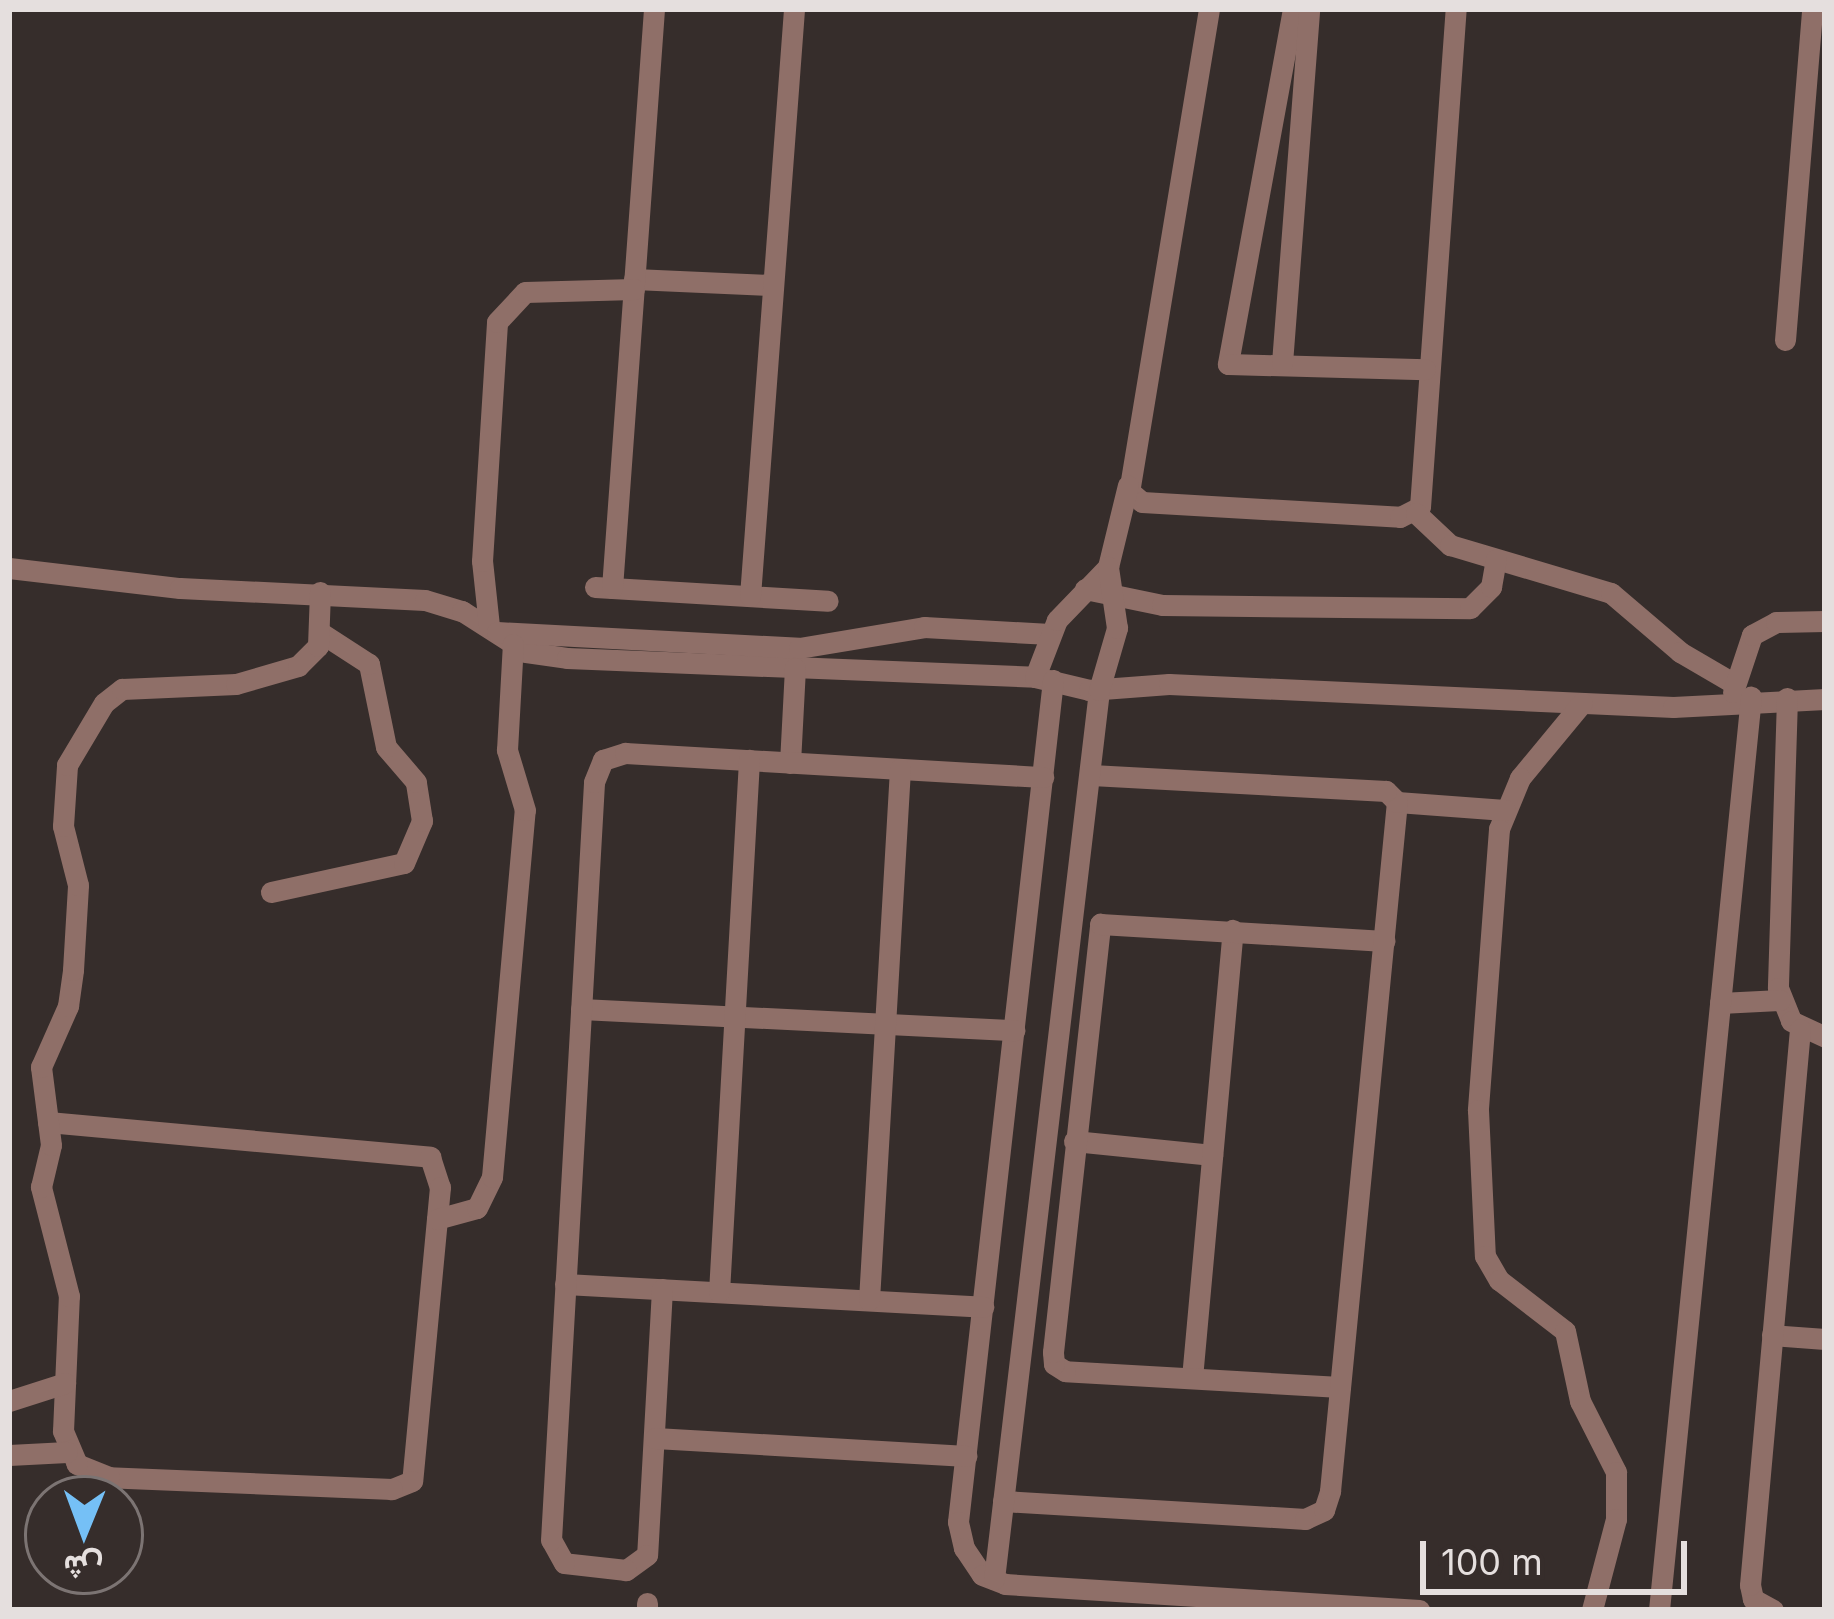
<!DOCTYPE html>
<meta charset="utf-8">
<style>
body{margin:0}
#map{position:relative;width:1834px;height:1619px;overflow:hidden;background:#362d2b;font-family:Inter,Vazirmatn,sans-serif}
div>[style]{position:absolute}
.minor>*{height:21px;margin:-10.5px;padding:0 10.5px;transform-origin:10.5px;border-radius:10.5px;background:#8f6f68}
span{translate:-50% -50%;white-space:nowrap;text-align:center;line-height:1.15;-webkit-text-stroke:10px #362d2b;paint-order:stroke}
.frame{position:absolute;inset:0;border:12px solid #e5dfde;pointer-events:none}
.north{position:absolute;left:24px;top:1475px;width:120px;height:120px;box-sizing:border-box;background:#362d2b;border:3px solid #7c7473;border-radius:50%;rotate:181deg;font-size:33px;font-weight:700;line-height:48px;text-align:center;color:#e5dfde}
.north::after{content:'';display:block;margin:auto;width:42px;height:54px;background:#75c0f6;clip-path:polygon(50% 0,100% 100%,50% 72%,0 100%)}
.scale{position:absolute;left:1420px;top:1541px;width:267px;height:54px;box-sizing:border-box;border:6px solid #e5dfde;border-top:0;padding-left:15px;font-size:36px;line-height:42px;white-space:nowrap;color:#e5dfde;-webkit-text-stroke:9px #362d2b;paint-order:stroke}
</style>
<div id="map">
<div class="minor">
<i style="left:1209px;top:9px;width:489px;rotate:99.4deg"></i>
<i style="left:1129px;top:491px;width:17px;rotate:40deg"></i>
<i style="left:1142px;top:502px;width:258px;rotate:3.3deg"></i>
<i style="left:1400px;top:517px;width:22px;rotate:-27deg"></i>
<i style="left:1420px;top:507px;width:499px;rotate:-85.9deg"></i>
<i style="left:1293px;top:9px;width:361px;rotate:100.4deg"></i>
<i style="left:1228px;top:364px;width:197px;rotate:1.5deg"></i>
<i style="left:634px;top:279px;width:139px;rotate:2.5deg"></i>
<i style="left:1785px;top:340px;width:332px;rotate:-85.3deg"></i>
<i style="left:1282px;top:363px;width:355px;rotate:-85.6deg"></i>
<i style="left:1416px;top:513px;width:47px;rotate:43.3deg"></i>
<i style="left:1450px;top:545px;width:168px;rotate:16.6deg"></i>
<i style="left:1611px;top:593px;width:91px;rotate:40.5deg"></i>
<i style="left:1680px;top:652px;width:61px;rotate:30.3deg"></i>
<i style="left:9px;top:568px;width:172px;rotate:6.7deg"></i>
<i style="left:180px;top:588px;width:245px;rotate:2.8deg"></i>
<i style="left:425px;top:600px;width:39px;rotate:17deg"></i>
<i style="left:462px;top:611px;width:76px;rotate:32.6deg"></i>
<i style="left:526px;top:652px;width:41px;rotate:8.3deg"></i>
<i style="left:567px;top:658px;width:468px;rotate:2.3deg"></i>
<i style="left:1035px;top:677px;width:56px;rotate:13.5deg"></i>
<i style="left:1089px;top:690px;width:80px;rotate:-4.3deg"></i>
<i style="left:1169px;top:684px;width:505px;rotate:2.61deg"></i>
<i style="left:1673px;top:707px;width:152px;rotate:-3deg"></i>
<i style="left:595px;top:587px;width:233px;rotate:3.4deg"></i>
<i style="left:612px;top:588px;width:581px;rotate:-85.85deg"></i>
<i style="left:1085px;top:589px;width:79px;rotate:11.7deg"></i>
<i style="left:1162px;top:605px;width:308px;rotate:0.6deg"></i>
<i style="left:1470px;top:608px;width:30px;rotate:-45deg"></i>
<i style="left:1491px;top:587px;width:28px;rotate:-80deg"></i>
<i style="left:750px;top:596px;width:589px;rotate:-85.71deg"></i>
<i style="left:489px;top:626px;width:65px;rotate:-96.1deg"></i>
<i style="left:482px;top:561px;width:239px;rotate:-86.4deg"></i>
<i style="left:497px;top:322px;width:41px;rotate:-47deg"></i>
<i style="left:525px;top:292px;width:109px;rotate:-1.6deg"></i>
<i style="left:497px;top:632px;width:302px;rotate:3deg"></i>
<i style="left:799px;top:648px;width:127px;rotate:-9.5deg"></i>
<i style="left:924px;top:627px;width:126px;rotate:3.2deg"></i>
<i style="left:1035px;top:677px;width:61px;rotate:-68.9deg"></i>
<i style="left:1057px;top:620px;width:74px;rotate:-46.1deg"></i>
<i style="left:1108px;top:567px;width:84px;rotate:-76.3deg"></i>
<i style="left:1053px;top:680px;width:847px;rotate:96.44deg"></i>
<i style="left:958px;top:1522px;width:27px;rotate:77deg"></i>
<i style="left:964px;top:1548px;width:32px;rotate:56deg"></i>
<i style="left:982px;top:1575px;width:25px;rotate:21deg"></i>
<i style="left:1005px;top:1584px;width:415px;rotate:3.6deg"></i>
<i style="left:1733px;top:692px;width:60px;rotate:-71.6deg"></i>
<i style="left:1752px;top:635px;width:27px;rotate:-28deg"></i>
<i style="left:1776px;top:622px;width:49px;rotate:-1.2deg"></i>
<i style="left:1787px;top:698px;width:290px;rotate:91.8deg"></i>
<i style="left:1778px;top:988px;width:35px;rotate:68deg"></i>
<i style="left:1791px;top:1021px;width:38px;rotate:25deg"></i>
<i style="left:1582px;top:703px;width:97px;rotate:129.6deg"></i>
<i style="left:1520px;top:778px;width:55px;rotate:112.4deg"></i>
<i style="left:1499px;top:829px;width:282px;rotate:94.3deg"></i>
<i style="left:1478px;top:1110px;width:146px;rotate:87.3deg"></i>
<i style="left:1485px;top:1256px;width:28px;rotate:60deg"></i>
<i style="left:1499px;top:1280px;width:83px;rotate:37.7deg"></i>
<i style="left:1565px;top:1331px;width:72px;rotate:77.9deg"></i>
<i style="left:1580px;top:1401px;width:80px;rotate:63.1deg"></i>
<i style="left:1616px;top:1472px;width:47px;rotate:90deg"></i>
<i style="left:1616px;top:1519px;width:94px;rotate:104.8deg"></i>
<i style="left:790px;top:763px;width:95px;rotate:-87deg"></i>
<i style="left:1397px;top:802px;width:108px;rotate:4.2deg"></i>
<i style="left:271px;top:892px;width:136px;rotate:-12.3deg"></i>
<i style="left:404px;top:863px;width:46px;rotate:-66.8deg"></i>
<i style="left:422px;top:821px;width:39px;rotate:-99deg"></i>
<i style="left:416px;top:782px;width:46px;rotate:-130.6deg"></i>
<i style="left:386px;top:747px;width:85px;rotate:-101.6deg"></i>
<i style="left:369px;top:664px;width:57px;rotate:-147.1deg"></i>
<i style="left:1720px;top:1003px;width:60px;rotate:-2.9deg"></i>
<i style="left:581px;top:1009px;width:434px;rotate:2.8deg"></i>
<i style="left:48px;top:1122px;width:384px;rotate:5.2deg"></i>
<i style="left:430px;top:1157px;width:32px;rotate:72deg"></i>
<i style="left:440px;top:1187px;width:295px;rotate:95.4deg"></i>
<i style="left:412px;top:1481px;width:22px;rotate:158deg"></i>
<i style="left:392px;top:1489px;width:283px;rotate:-177.6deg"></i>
<i style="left:109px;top:1477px;width:35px;rotate:-158deg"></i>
<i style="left:77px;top:1464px;width:36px;rotate:-113deg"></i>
<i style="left:63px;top:1431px;width:135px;rotate:-87.5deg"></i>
<i style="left:69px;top:1296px;width:113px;rotate:-104.4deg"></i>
<i style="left:41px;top:1187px;width:43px;rotate:-76.6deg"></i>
<i style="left:51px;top:1145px;width:79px;rotate:-97.3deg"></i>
<i style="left:41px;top:1067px;width:67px;rotate:-66.1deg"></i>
<i style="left:68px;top:1006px;width:36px;rotate:-82deg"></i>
<i style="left:73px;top:970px;width:85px;rotate:-86.6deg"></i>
<i style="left:78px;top:885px;width:61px;rotate:-104.3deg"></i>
<i style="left:63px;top:826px;width:61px;rotate:-86.2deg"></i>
<i style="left:67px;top:765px;width:72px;rotate:-59.2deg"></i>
<i style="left:104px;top:703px;width:23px;rotate:-38deg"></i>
<i style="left:122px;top:689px;width:114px;rotate:-2.5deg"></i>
<i style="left:236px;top:684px;width:65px;rotate:-16.2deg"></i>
<i style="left:298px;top:666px;width:28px;rotate:-45deg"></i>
<i style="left:318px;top:646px;width:54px;rotate:-87.9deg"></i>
<i style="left:1074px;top:1141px;width:139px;rotate:5.8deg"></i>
<i style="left:437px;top:1219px;width:41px;rotate:-15.4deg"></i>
<i style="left:477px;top:1208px;width:34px;rotate:-64deg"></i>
<i style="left:492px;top:1177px;width:368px;rotate:-84.9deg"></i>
<i style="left:525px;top:810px;width:63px;rotate:-106.7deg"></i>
<i style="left:507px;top:750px;width:106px;rotate:-86.8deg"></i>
<i style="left:565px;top:1284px;width:419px;rotate:3.1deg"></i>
<i style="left:662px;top:1289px;width:266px;rotate:93.2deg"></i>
<i style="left:647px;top:1555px;width:26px;rotate:144deg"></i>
<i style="left:626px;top:1570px;width:62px;rotate:-173.6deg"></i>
<i style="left:564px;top:1563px;width:26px;rotate:-119deg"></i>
<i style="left:551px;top:1540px;width:759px;rotate:-86.75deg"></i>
<i style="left:594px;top:782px;width:24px;rotate:-68deg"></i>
<i style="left:603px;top:760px;width:23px;rotate:-18deg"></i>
<i style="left:625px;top:753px;width:419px;rotate:3.3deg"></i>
<i style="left:719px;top:1292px;width:533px;rotate:-86.77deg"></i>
<i style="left:869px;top:1300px;width:532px;rotate:-86.66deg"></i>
<i style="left:1772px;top:1335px;width:53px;rotate:4.3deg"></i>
<i style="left:1192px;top:1378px;width:450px;rotate:-84.8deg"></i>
<i style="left:1340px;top:1387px;width:275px;rotate:-176.7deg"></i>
<i style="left:1065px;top:1371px;width:13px;rotate:-148deg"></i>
<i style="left:1054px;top:1364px;width:12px;rotate:-95deg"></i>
<i style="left:1053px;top:1352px;width:431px;rotate:-83.7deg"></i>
<i style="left:1100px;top:924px;width:285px;rotate:3.4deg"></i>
<i style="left:9px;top:1401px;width:59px;rotate:-17.8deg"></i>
<i style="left:655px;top:1438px;width:312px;rotate:3.3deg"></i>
<i style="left:9px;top:1455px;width:58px;rotate:-3deg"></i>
<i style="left:1003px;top:1501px;width:303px;rotate:3.4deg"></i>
<i style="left:1305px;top:1519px;width:21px;rotate:-25deg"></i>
<i style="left:1324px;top:1510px;width:20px;rotate:-72deg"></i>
<i style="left:1330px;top:1491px;width:692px;rotate:-84.45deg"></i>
<i style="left:1397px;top:802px;width:16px;rotate:-135deg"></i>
<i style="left:1386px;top:791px;width:295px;rotate:-176.9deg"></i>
<i style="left:994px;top:1579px;width:895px;rotate:-83.26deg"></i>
<i style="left:1099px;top:690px;width:65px;rotate:-73.8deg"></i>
<i style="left:1117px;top:628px;width:62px;rotate:-98.4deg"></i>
<i style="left:647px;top:1610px;width:7px;rotate:-90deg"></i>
<i style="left:1659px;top:1610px;width:918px;rotate:-84.25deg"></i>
<i style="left:1773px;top:1610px;width:23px;rotate:-151deg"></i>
<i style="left:1753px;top:1599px;width:14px;rotate:-102deg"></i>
<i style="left:1750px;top:1585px;width:558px;rotate:-84.86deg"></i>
</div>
<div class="frame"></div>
<div class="north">ش</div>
<div class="scale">100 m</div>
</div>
